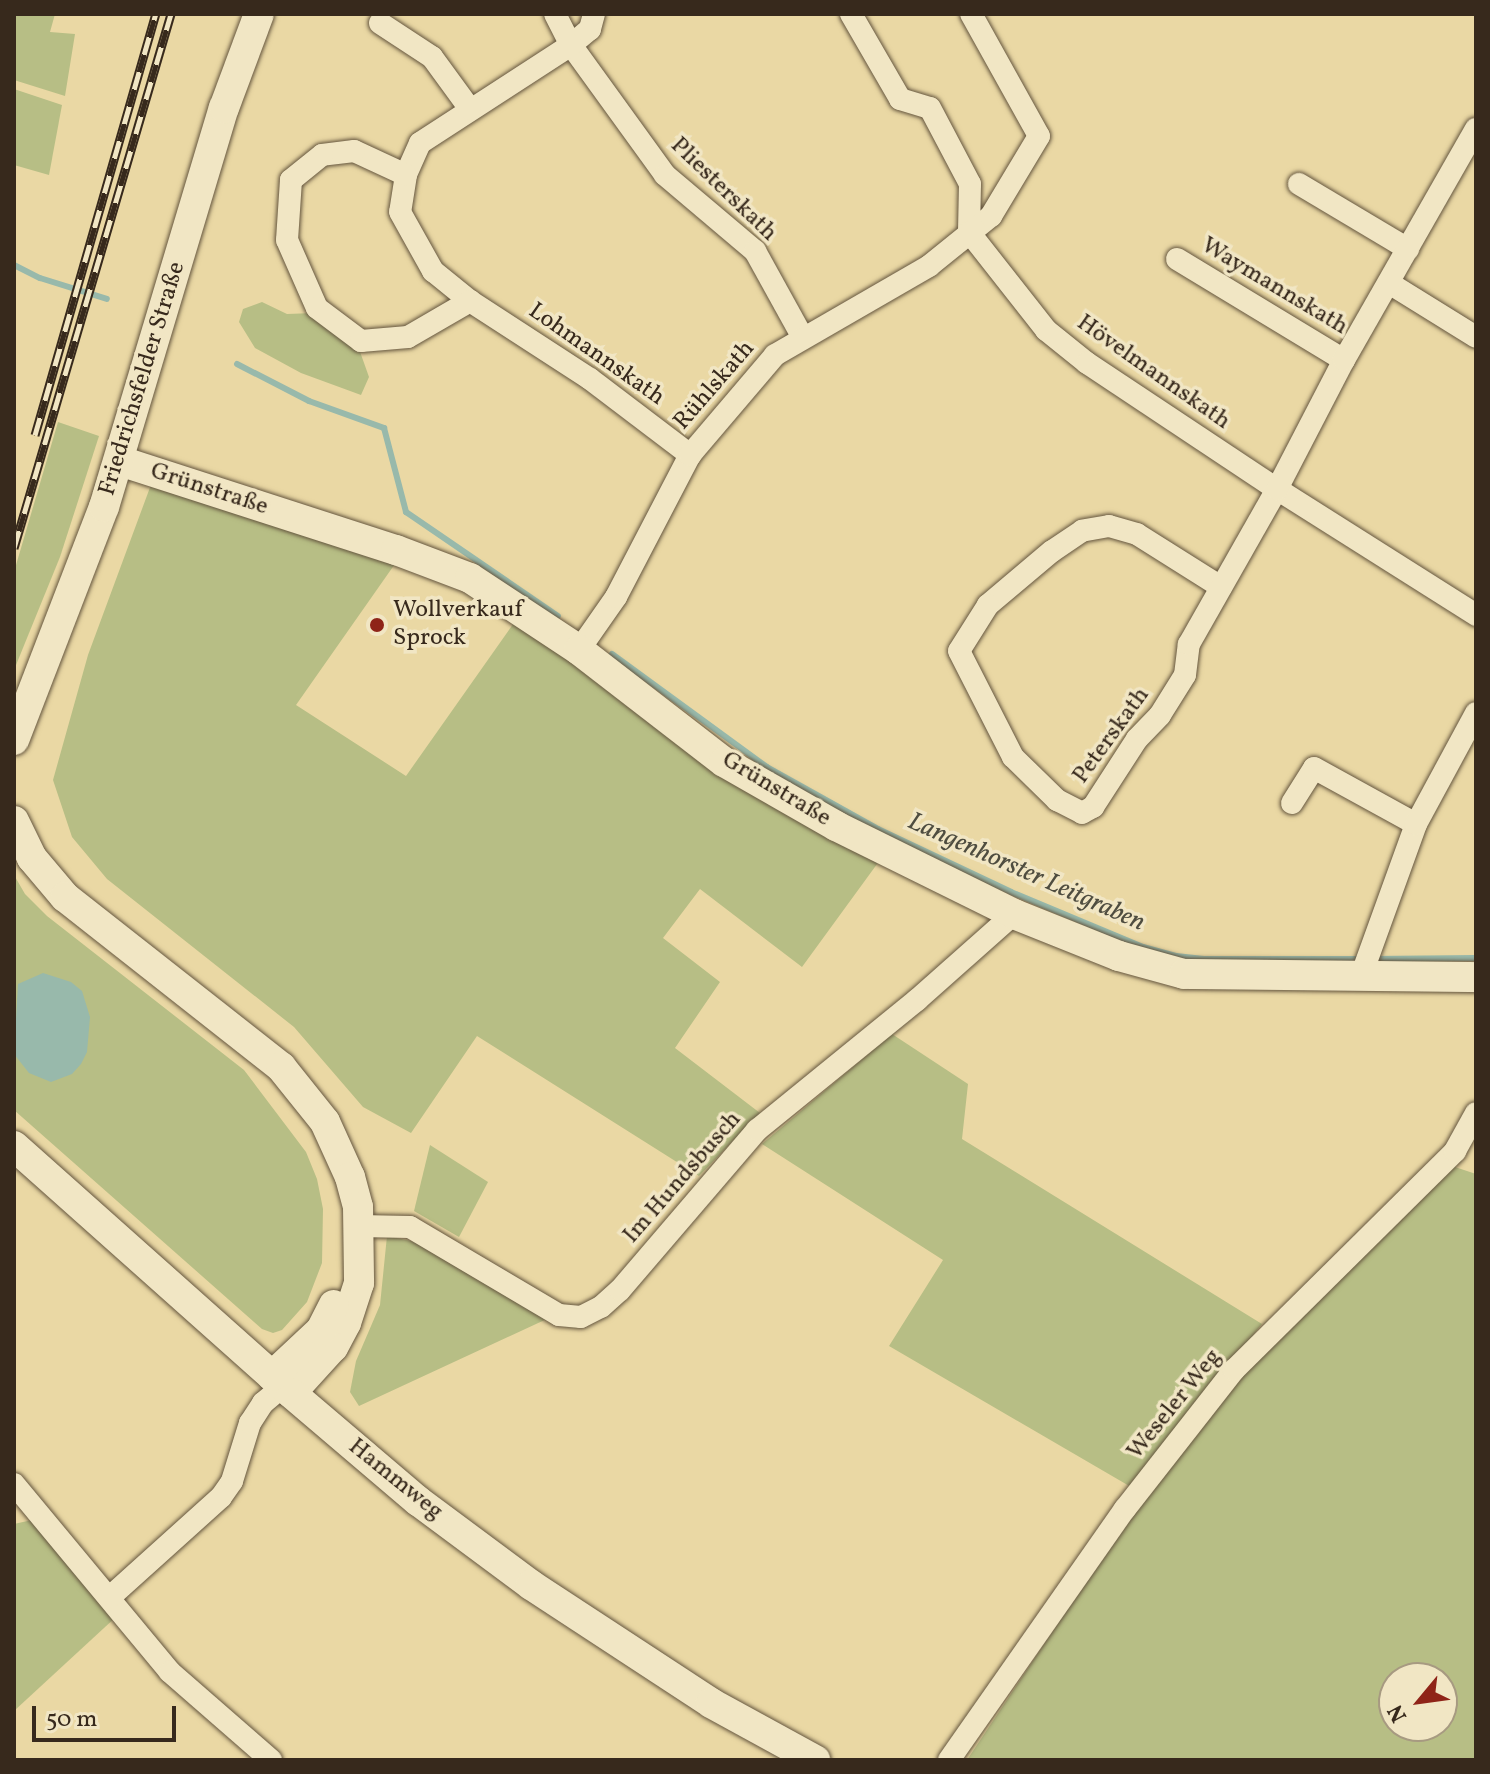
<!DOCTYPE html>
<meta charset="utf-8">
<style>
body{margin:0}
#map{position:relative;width:1490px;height:1774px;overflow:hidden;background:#ead8a4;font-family:Vollkorn,serif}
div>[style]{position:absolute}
.green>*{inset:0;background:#b7be85}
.water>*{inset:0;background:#98b9ab}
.stream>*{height:6px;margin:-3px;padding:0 3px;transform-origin:3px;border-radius:3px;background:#98b9ab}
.roads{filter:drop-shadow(0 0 2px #64553e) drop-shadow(0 0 2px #64553e)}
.street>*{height:22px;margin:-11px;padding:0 11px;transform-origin:11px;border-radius:11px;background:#f1e6c4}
.secondary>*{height:30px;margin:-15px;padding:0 15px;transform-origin:15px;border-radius:15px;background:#f1e6c4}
.rail>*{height:9px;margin-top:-4.5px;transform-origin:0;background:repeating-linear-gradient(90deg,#f1e6c4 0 18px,#37291c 0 36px);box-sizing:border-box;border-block:2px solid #37291c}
.dots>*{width:22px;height:22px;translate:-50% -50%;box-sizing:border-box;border:4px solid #f1e6c4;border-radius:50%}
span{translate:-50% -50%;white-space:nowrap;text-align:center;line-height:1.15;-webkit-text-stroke:7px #f1e6c4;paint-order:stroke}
.street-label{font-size:24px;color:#37291c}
.poi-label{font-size:24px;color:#37291c}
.left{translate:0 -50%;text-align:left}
.water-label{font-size:26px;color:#4f4d40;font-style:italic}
.frame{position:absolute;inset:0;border:16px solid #37291c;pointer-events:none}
.north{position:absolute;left:1378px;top:1662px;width:80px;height:80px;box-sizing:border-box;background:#f1e6c4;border:2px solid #a79a81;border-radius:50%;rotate:241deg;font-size:22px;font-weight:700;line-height:32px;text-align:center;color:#37291c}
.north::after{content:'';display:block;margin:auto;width:28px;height:36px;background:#8f2418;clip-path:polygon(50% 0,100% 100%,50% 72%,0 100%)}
.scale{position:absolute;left:32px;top:1706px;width:144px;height:36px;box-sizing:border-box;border:4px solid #37291c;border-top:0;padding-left:10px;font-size:24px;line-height:28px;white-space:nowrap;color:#37291c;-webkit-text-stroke:6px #f1e6c4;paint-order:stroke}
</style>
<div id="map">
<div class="green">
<i style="clip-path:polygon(14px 14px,55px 14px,50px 32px,75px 34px,65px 96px,14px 80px)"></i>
<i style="clip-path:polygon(14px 89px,62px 105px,49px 175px,14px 165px)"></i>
<i style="clip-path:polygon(262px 302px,287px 314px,314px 313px,358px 346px,369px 377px,361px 395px,301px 373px,255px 348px,239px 322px,243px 309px)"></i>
<i style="clip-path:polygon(58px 422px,99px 436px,60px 557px,14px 670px,14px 572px)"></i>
<i style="clip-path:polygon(152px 482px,397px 561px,296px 705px,406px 776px,516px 620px,880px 860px,802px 967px,700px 889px,663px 938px,720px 982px,675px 1048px,760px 1113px,699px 1176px,477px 1036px,411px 1133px,363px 1107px,294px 1027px,107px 879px,72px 837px,53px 780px,88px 655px)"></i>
<i style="clip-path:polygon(14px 875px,25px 894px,47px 916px,244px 1070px,306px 1152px,317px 1179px,323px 1209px,322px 1263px,307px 1302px,282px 1330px,273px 1333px,262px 1329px,14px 1110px)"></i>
<i style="clip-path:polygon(892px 1034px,968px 1084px,962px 1139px,1262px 1324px,1131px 1487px,889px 1346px,943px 1260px,762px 1144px)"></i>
<i style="clip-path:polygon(430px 1145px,488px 1182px,459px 1237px,414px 1211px)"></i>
<i style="clip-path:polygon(evenodd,1452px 1166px,1476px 1174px,1476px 1760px,967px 1760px,1126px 1521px,1239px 1378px,1452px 1166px,1394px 1678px,1442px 1678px,1442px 1726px,1394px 1726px,1394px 1678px)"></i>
<i style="clip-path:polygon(387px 1236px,411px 1241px,448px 1258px,549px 1318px,359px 1406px,350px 1392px,356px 1361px,380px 1305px)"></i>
<i style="clip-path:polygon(32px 1520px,117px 1616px,14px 1711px,14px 1524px)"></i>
</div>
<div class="water">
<i style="clip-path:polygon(43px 973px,71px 982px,82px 991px,90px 1017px,87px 1052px,81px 1064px,72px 1074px,51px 1082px,29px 1073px,14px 1054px,18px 984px)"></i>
</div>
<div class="stream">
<i style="left:14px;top:265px;width:29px;rotate:27deg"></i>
<i style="left:40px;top:278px;width:70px;rotate:17.4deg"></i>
<i style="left:237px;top:364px;width:81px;rotate:27.2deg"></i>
<i style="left:309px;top:401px;width:80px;rotate:19.8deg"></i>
<i style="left:384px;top:428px;width:87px;rotate:75.3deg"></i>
<i style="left:406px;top:512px;width:184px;rotate:34.4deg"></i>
<i style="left:612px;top:654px;width:192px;rotate:36.1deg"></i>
<i style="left:767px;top:767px;width:127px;rotate:29.2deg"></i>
<i style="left:878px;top:829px;width:147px;rotate:25.3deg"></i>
<i style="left:1011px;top:892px;width:143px;rotate:22.6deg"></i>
<i style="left:1143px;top:947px;width:34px;rotate:15deg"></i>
<i style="left:1176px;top:956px;width:28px;rotate:6deg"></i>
<i style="left:1204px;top:959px;width:157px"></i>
<i style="left:1372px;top:959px;width:104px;rotate:-0.6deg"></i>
</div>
<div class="roads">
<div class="street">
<i style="left:555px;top:14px;width:35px;rotate:63deg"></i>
<i style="left:571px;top:45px;width:160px;rotate:54.1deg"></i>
<i style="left:665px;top:175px;width:118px;rotate:40.2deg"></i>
<i style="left:755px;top:251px;width:99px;rotate:61.1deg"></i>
<i style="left:594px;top:14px;width:16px;rotate:105deg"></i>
<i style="left:590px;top:29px;width:25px;rotate:140deg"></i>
<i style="left:571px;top:45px;width:180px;rotate:147deg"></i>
<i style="left:420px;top:143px;width:35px;rotate:114deg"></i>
<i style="left:406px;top:175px;width:37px;rotate:99deg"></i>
<i style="left:400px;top:212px;width:68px;rotate:60.8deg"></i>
<i style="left:433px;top:271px;width:48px;rotate:39deg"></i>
<i style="left:470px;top:301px;width:143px;rotate:33deg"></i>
<i style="left:590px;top:379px;width:126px;rotate:37.2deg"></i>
<i style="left:851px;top:14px;width:98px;rotate:60deg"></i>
<i style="left:900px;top:99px;width:31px;rotate:17deg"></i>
<i style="left:930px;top:108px;width:86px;rotate:62.2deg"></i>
<i style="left:970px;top:184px;width:48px;rotate:91.2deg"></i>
<i style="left:969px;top:232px;width:125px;rotate:51.8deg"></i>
<i style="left:1046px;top:330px;width:53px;rotate:38.8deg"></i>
<i style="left:1087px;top:363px;width:228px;rotate:33.6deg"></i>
<i style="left:1277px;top:489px;width:236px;rotate:32.3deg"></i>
<i style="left:380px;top:23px;width:62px;rotate:33.2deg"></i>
<i style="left:432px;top:57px;width:64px;rotate:53.8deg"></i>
<i style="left:406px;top:175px;width:57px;rotate:-155.2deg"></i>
<i style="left:354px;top:151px;width:32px;rotate:173deg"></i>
<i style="left:322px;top:155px;width:40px;rotate:141deg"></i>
<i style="left:291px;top:180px;width:60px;rotate:93.8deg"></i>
<i style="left:287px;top:240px;width:74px;rotate:66.2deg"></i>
<i style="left:317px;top:308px;width:55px;rotate:36.9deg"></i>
<i style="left:361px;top:341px;width:47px;rotate:-4.9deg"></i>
<i style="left:408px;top:337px;width:72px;rotate:-30.1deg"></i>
<i style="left:1299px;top:184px;width:127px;rotate:30.8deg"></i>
<i style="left:1177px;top:259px;width:195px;rotate:31.2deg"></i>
<i style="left:1389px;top:283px;width:102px;rotate:31.8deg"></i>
<i style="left:1221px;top:587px;width:99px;rotate:-147.8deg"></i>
<i style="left:1137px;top:534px;width:29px;rotate:-164deg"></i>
<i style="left:1109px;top:526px;width:27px;rotate:170deg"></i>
<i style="left:1082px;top:531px;width:36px;rotate:146deg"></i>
<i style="left:1052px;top:551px;width:84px;rotate:139.8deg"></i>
<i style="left:988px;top:605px;width:54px;rotate:122.2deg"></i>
<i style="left:959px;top:651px;width:119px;rotate:63deg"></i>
<i style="left:1013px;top:757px;width:62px;rotate:44.3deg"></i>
<i style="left:1057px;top:800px;width:28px;rotate:27deg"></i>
<i style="left:1082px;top:813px;width:13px;rotate:-29deg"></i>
<i style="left:1093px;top:807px;width:81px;rotate:-57.1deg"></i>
<i style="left:1137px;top:739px;width:33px;rotate:-46deg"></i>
<i style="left:1160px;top:715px;width:47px;rotate:-58deg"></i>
<i style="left:1185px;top:675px;width:31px;rotate:-83deg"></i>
<i style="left:1189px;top:644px;width:178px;rotate:-60.4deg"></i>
<i style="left:1277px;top:489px;width:145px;rotate:-62.6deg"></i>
<i style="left:1344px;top:360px;width:266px;rotate:-60.3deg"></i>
<i style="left:579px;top:650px;width:65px;rotate:-55.1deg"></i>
<i style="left:616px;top:597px;width:160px;rotate:-62.5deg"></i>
<i style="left:690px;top:455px;width:131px;rotate:-49.6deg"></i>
<i style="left:775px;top:355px;width:178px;rotate:-30deg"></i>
<i style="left:929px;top:266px;width:80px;rotate:-38.9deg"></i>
<i style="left:991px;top:216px;width:93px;rotate:-59deg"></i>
<i style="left:1039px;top:136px;width:140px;rotate:-119.1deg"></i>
<i style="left:1292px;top:803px;width:41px;rotate:-57.8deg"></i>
<i style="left:1314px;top:768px;width:116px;rotate:28.8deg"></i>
<i style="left:1360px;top:979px;width:165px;rotate:-70.1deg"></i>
<i style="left:1416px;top:824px;width:126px;rotate:-61.6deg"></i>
<i style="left:359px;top:1226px;width:51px;rotate:1.1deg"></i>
<i style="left:410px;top:1227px;width:173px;rotate:30.6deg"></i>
<i style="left:559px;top:1315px;width:22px;rotate:5deg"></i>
<i style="left:581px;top:1317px;width:22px;rotate:-27deg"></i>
<i style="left:601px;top:1307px;width:25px;rotate:-42deg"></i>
<i style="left:620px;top:1290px;width:211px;rotate:-49.4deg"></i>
<i style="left:757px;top:1130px;width:206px;rotate:-39.1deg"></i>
<i style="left:917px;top:1000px;width:130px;rotate:-41.6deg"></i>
<i style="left:14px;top:1484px;width:244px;rotate:50.3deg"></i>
<i style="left:170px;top:1672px;width:134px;rotate:41.1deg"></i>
<i style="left:110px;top:1597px;width:149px;rotate:-42deg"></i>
<i style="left:221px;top:1497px;width:19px;rotate:-55deg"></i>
<i style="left:232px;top:1481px;width:61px;rotate:-72.8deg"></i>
<i style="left:250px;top:1423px;width:24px;rotate:-57deg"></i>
<i style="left:263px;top:1403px;width:26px;rotate:-40deg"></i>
<i style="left:949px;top:1760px;width:307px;rotate:-55deg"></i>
<i style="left:1125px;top:1509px;width:177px;rotate:-51.9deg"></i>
<i style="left:1234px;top:1370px;width:311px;rotate:-44.7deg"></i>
<i style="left:1455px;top:1151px;width:43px;rotate:-61.1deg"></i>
</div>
<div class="secondary">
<i style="left:120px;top:461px;width:290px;rotate:17.9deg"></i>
<i style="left:396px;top:550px;width:79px;rotate:20.7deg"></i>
<i style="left:470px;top:578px;width:131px;rotate:33.4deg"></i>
<i style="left:579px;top:650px;width:183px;rotate:37.7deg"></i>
<i style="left:724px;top:762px;width:129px;rotate:29.7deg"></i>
<i style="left:836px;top:826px;width:199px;rotate:26.3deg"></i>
<i style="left:1014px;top:914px;width:113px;rotate:21.8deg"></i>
<i style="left:1119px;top:956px;width:67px;rotate:15.5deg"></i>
<i style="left:1184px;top:974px;width:292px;rotate:0.6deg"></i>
<i style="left:14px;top:740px;width:250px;rotate:-68.9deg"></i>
<i style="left:104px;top:507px;width:417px;rotate:-73.3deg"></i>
<i style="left:224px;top:108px;width:100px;rotate:-69.6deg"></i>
<i style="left:14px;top:821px;width:41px;rotate:64.1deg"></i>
<i style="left:32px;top:858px;width:51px;rotate:49.8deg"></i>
<i style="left:65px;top:897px;width:275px;rotate:38.2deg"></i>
<i style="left:281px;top:1067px;width:70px;rotate:51.3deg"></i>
<i style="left:325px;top:1122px;width:60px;rotate:65.6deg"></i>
<i style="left:350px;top:1177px;width:31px;rotate:75deg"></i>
<i style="left:358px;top:1207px;width:76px;rotate:89.2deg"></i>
<i style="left:359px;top:1283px;width:42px;rotate:108deg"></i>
<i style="left:346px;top:1323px;width:27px;rotate:118deg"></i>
<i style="left:333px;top:1347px;width:62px;rotate:132.4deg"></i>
<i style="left:14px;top:1146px;width:371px;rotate:41.7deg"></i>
<i style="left:291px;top:1393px;width:167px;rotate:40.4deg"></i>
<i style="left:418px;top:1501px;width:141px;rotate:36.6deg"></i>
<i style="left:531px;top:1585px;width:215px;rotate:33.2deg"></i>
<i style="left:711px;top:1703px;width:119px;rotate:28.7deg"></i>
<i style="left:272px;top:1376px;width:67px;rotate:-43.2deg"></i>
<i style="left:321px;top:1330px;width:28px;rotate:-63deg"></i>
</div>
</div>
<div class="rail">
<i style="left:35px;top:435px;width:438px;rotate:-74deg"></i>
<i style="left:14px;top:548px;width:557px;rotate:-73.62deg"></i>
</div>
<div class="dots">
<i style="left:377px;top:625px;background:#8f2418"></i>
</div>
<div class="street-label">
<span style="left:723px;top:190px;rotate:44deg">Pliesterskath</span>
<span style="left:1274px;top:287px;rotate:31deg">Waymannskath</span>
<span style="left:596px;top:355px;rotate:35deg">Lohmannskath</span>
<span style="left:1153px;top:373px;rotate:35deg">Hövelmannskath</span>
<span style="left:143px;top:379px;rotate:-73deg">Friedrichsfelder Straße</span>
<span style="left:715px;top:386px;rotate:-49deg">Rühlskath</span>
<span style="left:209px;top:490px;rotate:18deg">Grünstraße</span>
<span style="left:1112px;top:736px;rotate:-54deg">Peterskath</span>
<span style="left:776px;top:790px;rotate:31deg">Grünstraße</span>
<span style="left:683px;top:1178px;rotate:-49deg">Im Hundsbusch</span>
<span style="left:1175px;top:1405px;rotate:-51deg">Weseler Weg</span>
<span style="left:395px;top:1480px;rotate:39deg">Hammweg</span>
</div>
<div class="poi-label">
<span class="left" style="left:393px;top:625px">Wollverkauf<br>Sprock</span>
</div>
<div class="water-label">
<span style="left:1026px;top:873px;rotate:24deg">Langenhorster Leitgraben</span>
</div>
<div class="frame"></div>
<div class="north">N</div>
<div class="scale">50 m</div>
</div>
